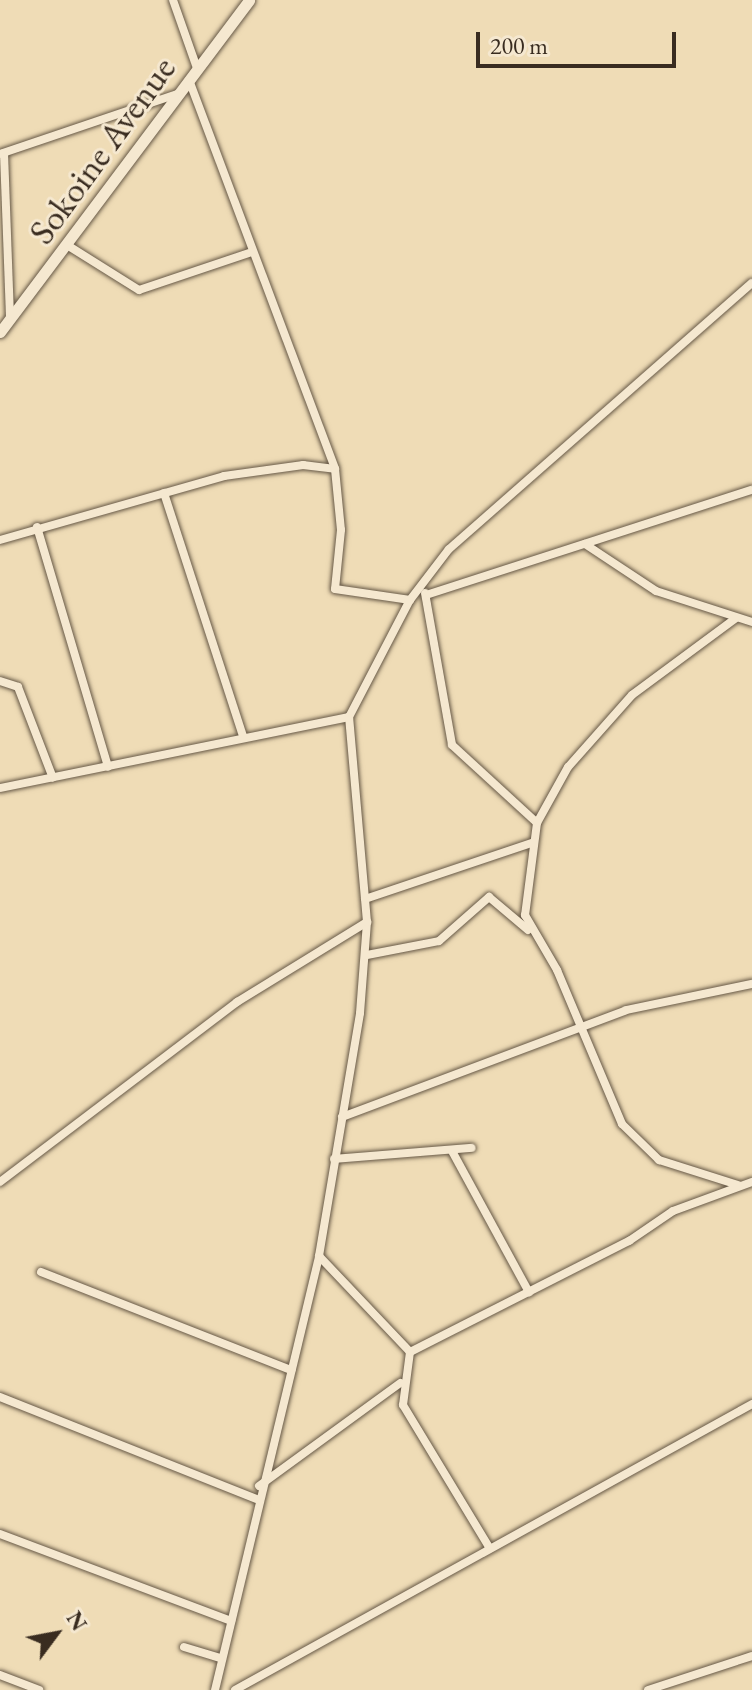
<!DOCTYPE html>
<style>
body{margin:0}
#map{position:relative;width:752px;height:1690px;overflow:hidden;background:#efdcb6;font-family:"EB Garamond",serif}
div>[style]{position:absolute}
.roads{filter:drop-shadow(0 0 2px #665846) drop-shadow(0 0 2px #665846)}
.street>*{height:8px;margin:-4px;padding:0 4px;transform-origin:4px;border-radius:4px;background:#f5e8d0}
.secondary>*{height:11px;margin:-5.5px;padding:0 5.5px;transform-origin:5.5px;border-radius:5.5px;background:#f5e8d0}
span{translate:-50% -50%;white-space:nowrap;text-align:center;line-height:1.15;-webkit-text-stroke:6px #f5e8d0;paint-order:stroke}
.street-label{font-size:36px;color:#392c20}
.north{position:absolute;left:16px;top:1594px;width:80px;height:80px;-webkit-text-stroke:6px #f5e8d0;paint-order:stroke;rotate:58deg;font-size:22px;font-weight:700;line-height:32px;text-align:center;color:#392c20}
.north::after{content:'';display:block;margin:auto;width:28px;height:36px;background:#392c20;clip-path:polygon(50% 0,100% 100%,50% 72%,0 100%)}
.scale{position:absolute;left:476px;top:32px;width:200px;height:36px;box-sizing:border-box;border:4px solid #392c20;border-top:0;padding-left:10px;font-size:24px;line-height:28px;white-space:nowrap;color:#392c20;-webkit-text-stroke:6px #f5e8d0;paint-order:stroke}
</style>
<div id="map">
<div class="roads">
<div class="street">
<i style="left:173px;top:0;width:72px;rotate:70.6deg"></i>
<i style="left:189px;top:80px;width:415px;rotate:69.4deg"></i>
<i style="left:335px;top:469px;width:61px;rotate:84.4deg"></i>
<i style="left:341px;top:530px;width:59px;rotate:95.8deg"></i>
<i style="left:335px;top:589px;width:76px;rotate:8.3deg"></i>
<i style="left:4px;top:153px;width:165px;rotate:87.9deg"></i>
<i style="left:0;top:154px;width:187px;rotate:-18.7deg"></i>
<i style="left:67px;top:245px;width:85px;rotate:32deg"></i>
<i style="left:139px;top:290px;width:116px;rotate:-18.6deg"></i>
<i style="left:164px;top:493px;width:256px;rotate:72deg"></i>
<i style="left:37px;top:527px;width:250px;rotate:73.5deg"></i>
<i style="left:0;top:540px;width:233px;rotate:-15.9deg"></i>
<i style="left:224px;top:476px;width:80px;rotate:-7.9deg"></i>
<i style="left:303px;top:465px;width:32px;rotate:7deg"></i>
<i style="left:585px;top:544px;width:85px;rotate:33.5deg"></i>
<i style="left:656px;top:591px;width:101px;rotate:17.9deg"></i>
<i style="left:425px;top:593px;width:154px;rotate:79.9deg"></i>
<i style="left:452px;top:745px;width:115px;rotate:42.5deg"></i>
<i style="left:426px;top:595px;width:342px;rotate:-17.9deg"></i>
<i style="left:736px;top:618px;width:129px;rotate:143.5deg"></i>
<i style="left:632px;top:695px;width:96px;rotate:131.6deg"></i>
<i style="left:568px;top:767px;width:64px;rotate:119deg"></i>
<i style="left:537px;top:823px;width:93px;rotate:97.4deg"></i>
<i style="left:525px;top:915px;width:64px;rotate:59.8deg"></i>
<i style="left:557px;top:970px;width:167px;rotate:67.1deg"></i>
<i style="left:622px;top:1124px;width:52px;rotate:44.2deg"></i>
<i style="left:659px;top:1160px;width:83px;rotate:17.6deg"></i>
<i style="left:0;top:681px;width:19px;rotate:18deg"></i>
<i style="left:18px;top:687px;width:97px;rotate:69deg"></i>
<i style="left:0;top:788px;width:356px;rotate:-11.5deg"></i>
<i style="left:365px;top:899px;width:178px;rotate:-18.6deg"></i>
<i style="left:367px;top:955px;width:73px;rotate:-11deg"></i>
<i style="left:439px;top:941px;width:67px;rotate:-41.3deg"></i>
<i style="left:489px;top:897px;width:51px;rotate:40.2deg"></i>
<i style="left:342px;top:1117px;width:303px;rotate:-20.6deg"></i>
<i style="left:626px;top:1010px;width:129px;rotate:-11.7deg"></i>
<i style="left:452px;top:1151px;width:161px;rotate:61.4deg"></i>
<i style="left:334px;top:1159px;width:138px;rotate:-4.6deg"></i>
<i style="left:0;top:1182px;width:298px;rotate:-37.2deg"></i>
<i style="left:237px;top:1002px;width:153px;rotate:-31.6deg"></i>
<i style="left:319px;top:1256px;width:132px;rotate:46.5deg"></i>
<i style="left:41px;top:1272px;width:269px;rotate:21.4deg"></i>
<i style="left:0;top:1397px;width:276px;rotate:21.7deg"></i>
<i style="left:259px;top:1486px;width:175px;rotate:-36.1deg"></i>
<i style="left:0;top:1534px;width:247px;rotate:20.6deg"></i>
<i style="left:489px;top:1547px;width:166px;rotate:-121.2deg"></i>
<i style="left:403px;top:1405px;width:53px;rotate:-82.5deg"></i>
<i style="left:410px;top:1352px;width:246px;rotate:-26.9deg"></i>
<i style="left:629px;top:1241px;width:53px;rotate:-34.3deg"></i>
<i style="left:673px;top:1211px;width:84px;rotate:-20.2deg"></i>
<i style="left:184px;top:1647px;width:39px;rotate:17deg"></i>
<i style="left:0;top:1675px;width:42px;rotate:21deg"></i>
<i style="left:215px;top:1690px;width:446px;rotate:-76.5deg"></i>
<i style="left:319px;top:1256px;width:246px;rotate:-80.4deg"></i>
<i style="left:360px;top:1013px;width:91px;rotate:-85.6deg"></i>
<i style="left:367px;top:922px;width:206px;rotate:-95deg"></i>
<i style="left:349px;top:717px;width:132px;rotate:-62.5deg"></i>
<i style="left:410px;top:600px;width:64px;rotate:-52.6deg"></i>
<i style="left:449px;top:549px;width:403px;rotate:-41.3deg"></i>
<i style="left:235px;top:1690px;width:591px;rotate:-28.95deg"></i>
<i style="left:648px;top:1690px;width:109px;rotate:-18.1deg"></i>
</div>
<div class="secondary">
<i style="left:0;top:332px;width:415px;rotate:-53.1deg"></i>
</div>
</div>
<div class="street-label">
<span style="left:102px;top:150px;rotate:-54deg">Sokoine Avenue</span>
</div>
<div class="north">N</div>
<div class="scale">200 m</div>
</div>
